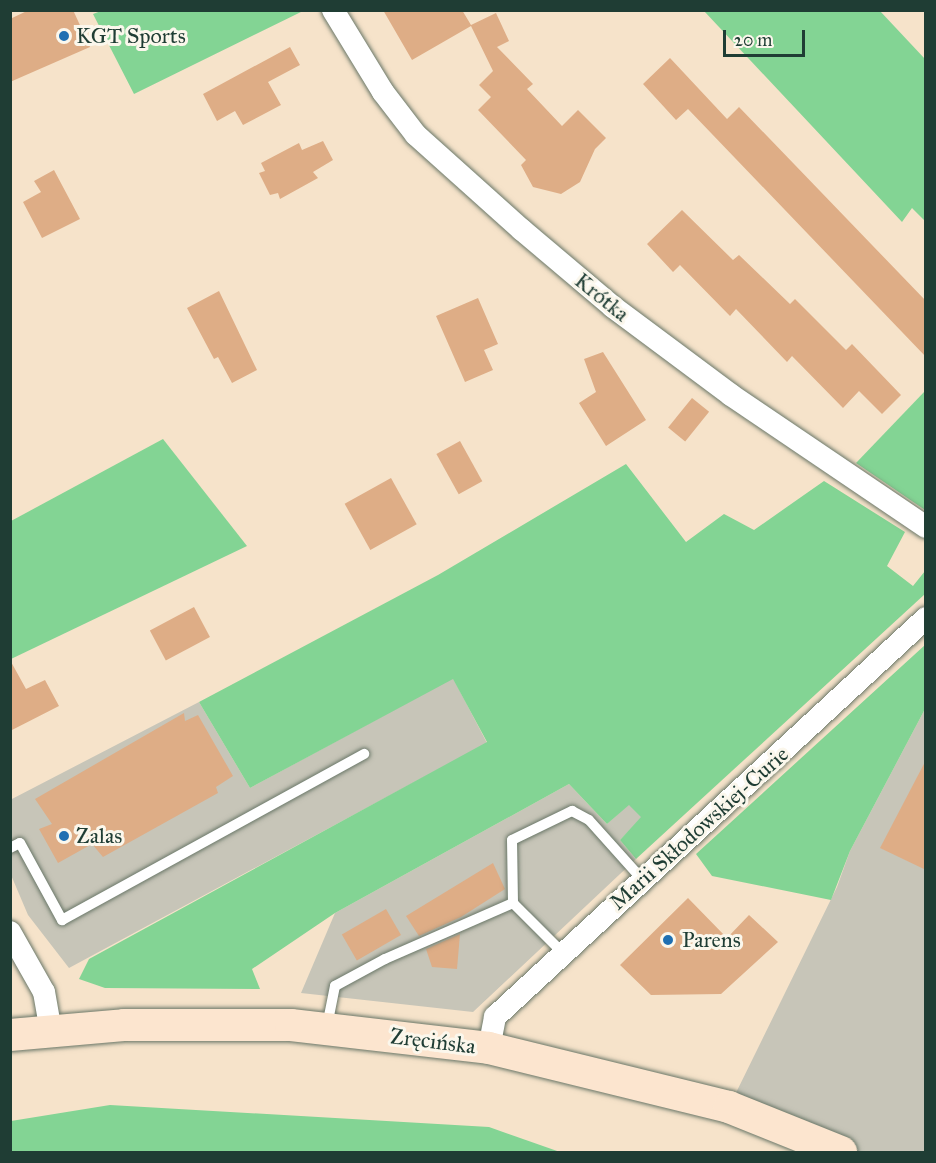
<!DOCTYPE html>
<meta charset="utf-8">
<style>
body{margin:0}
#map{position:relative;width:936px;height:1163px;overflow:hidden;background:#f6e3ca;font-family:"IM FELL Great Primer",serif}
div>[style]{position:absolute}
.industrial>*{inset:0;background:#c7c5b8}
.green>*{inset:0;background:#83d494}
.building>*{inset:0;background:#dead86;transform-origin:0 0}
.roads{filter:drop-shadow(0 0 2px #6a7768) drop-shadow(0 0 2px #6a7768)}
.lane>*{height:10px;margin:-5px;padding:0 5px;transform-origin:5px;border-radius:5px;background:#fff}
.street>*{height:22px;margin:-11px;padding:0 11px;transform-origin:11px;border-radius:11px;background:#fff}
.secondary>*{height:32px;margin:-16px;padding:0 16px;transform-origin:16px;border-radius:16px;background:#fce5cf}
.dots>*{width:16px;height:16px;translate:-50% -50%;box-sizing:border-box;border:3px solid #fbf7ec;border-radius:50%}
span{translate:-50% -50%;white-space:nowrap;text-align:center;line-height:1.15;-webkit-text-stroke:6px #fbf7ec;paint-order:stroke}
.poi-label{font-size:22px;color:#1f3d34}
.left{translate:0 -50%;text-align:left}
.street-label{font-size:22px;color:#1f3d34}
.frame{position:absolute;inset:0;border:12px solid #1f3d34;pointer-events:none}
.scale{position:absolute;left:723px;top:30px;width:82px;height:27px;box-sizing:border-box;border:3px solid #1f3d34;border-top:0;padding-left:8px;font-size:18px;line-height:21px;white-space:nowrap;color:#1f3d34;-webkit-text-stroke:4px #fbf7ec;paint-order:stroke}
</style>
<div id="map">
<div class="industrial">
<i style="clip-path:polygon(453px 678px,487px 743px,69px 968px,28px 915px,11px 875px,10px 800px,199px 702px,250px 788px)"></i>
<i style="clip-path:polygon(925px 709px,925px 1152px,841px 1152px,729px 1107px,837px 887px,850px 851px)"></i>
<i style="clip-path:polygon(569px 784px,607px 824px,629px 804px,642px 817px,620px 840px,636px 859px,473px 1012px,301px 993px,335px 913px)"></i>
</div>
<div class="green">
<i style="clip-path:polygon(101px 11px,101px 10px,303px 11px,134px 94px,93px 14px)"></i>
<i style="clip-path:polygon(704px 11px,880px 11px,925px 59px,925px 221px,912px 208px,902px 222px)"></i>
<i style="clip-path:polygon(925px 391px,925px 510px,856px 463px)"></i>
<i style="clip-path:polygon(163px 439px,247px 546px,11px 659px,11px 521px)"></i>
<i style="clip-path:polygon(626px 464px,686px 542px,724px 514px,754px 530px,824px 481px,905px 532px,887px 566px,913px 586px,925px 571px,925px 594px,636px 859px,620px 840px,641px 817px,629px 805px,607px 824px,569px 784px,335px 913px,252px 969px,260px 989px,105px 988px,79px 979px,89px 959px,487px 742px,453px 679px,250px 788px,199px 702px,438px 575px)"></i>
<i style="clip-path:polygon(925px 645px,925px 709px,850px 851px,831px 900px,712px 876px,696px 854px)"></i>
<i style="clip-path:polygon(110px 1105px,489px 1127px,560px 1152px,11px 1152px,11px 1121px)"></i>
</div>
<div class="building">
<i style="clip-path:polygon(29px 10px,73px 10px,90px 47px,10px 82px,10px 19px)"></i>
<i style="clip-path:polygon(383px 10px,462px 10px,471px 25px,496px 13px,509px 41px,497px 47px,533px 84px,527px 89px,562px 126px,578px 110px,606px 138px,595px 149px,580px 182px,561px 194px,533px 187px,521px 165px,526px 160px,478px 110px,491px 97px,479px 85px,493px 71px,471px 26px,412px 60px)"></i>
<i style="clip-path:polygon(290px 47px,300px 65px,268px 82px,281px 105px,243px 125px,235px 111px,217px 121px,203px 94px)"></i>
<i style="clip-path:polygon(670px 58px,727px 119px,739px 107px,926px 301px,926px 357px,688px 109px,676px 120px,643px 84px)"></i>
<i style="clip-path:polygon(323px 141px,333px 160px,313px 172px,318px 178px,280px 199px,278px 193px,270px 195px,259px 173px,265px 171px,261px 163px,299px 143px,302px 150px)"></i>
<i style="clip-path:polygon(54px 170px,80px 219px,42px 238px,23px 202px,41px 192px,34px 181px)"></i>
<i style="clip-path:polygon(682px 210px,733px 260px,739px 255px,790px 304px,795px 299px,846px 350px,852px 344px,901px 395px,882px 414px,859px 391px,843px 408px,792px 356px,787px 362px,736px 309px,730px 316px,680px 265px,673px 272px,647px 244px)"></i>
<i style="clip-path:polygon(219px 291px,257px 370px,232px 383px,218px 357px,214px 359px,187px 308px)"></i>
<i style="clip-path:polygon(478px 298px,498px 344px,484px 350px,493px 370px,465px 382px,436px 316px)"></i>
<i style="clip-path:polygon(603px 352px,646px 420px,606px 446px,579px 403px,596px 392px,584px 359px)"></i>
<i style="left:692px;top:398px;width:22px;height:38px;rotate:39deg"></i>
<i style="left:460px;top:441px;width:46px;height:27px;rotate:61deg"></i>
<i style="left:391px;top:478px;width:53px;height:53px;rotate:61deg"></i>
<i style="left:194px;top:607px;width:34px;height:50px;rotate:62deg"></i>
<i style="clip-path:polygon(10px 660px,26px 689px,45px 680px,59px 706px,10px 731px)"></i>
<i style="clip-path:polygon(184px 713px,185px 721px,198px 715px,233px 776px,216px 787px,218px 793px,103px 857px,92px 844px,58px 863px,39px 829px,52px 824px,35px 799px)"></i>
<i style="clip-path:polygon(926px 760px,926px 870px,880px 848px)"></i>
<i style="clip-path:polygon(493px 863px,505px 889px,461px 917px,419px 936px,406px 916px)"></i>
<i style="clip-path:polygon(688px 898px,727px 938px,749px 915px,778px 942px,721px 994px,651px 995px,620px 965px)"></i>
<i style="left:386px;top:909px;width:30px;height:51px;rotate:60deg"></i>
<i style="clip-path:polygon(460px 934px,457px 969px,432px 967px,426px 949px)"></i>
</div>
<div class="roads">
<div class="lane">
<i style="left:10px;top:848px;width:11px;rotate:-27deg"></i>
<i style="left:20px;top:843px;width:88px;rotate:61.4deg"></i>
<i style="left:62px;top:920px;width:345px;rotate:-28.8deg"></i>
<i style="left:562px;top:952px;width:69px;rotate:-135deg"></i>
<i style="left:513px;top:903px;width:63px;rotate:-90.9deg"></i>
<i style="left:512px;top:840px;width:67px;rotate:-25.8deg"></i>
<i style="left:572px;top:811px;width:19px;rotate:28deg"></i>
<i style="left:589px;top:820px;width:79px;rotate:48.1deg"></i>
<i style="left:327px;top:1026px;width:41px;rotate:-78.7deg"></i>
<i style="left:335px;top:986px;width:57px;rotate:-28.4deg"></i>
<i style="left:385px;top:959px;width:140px;rotate:-23.6deg"></i>
</div>
<div class="street">
<i style="left:333px;top:10px;width:96px;rotate:58.6deg"></i>
<i style="left:383px;top:92px;width:54px;rotate:52.5deg"></i>
<i style="left:416px;top:135px;width:142px;rotate:41.9deg"></i>
<i style="left:522px;top:230px;width:119px;rotate:40.2deg"></i>
<i style="left:613px;top:307px;width:147px;rotate:36.7deg"></i>
<i style="left:731px;top:395px;width:235px;rotate:34.1deg"></i>
<i style="left:10px;top:932px;width:69px;rotate:60.5deg"></i>
<i style="left:44px;top:992px;width:39px;rotate:80deg"></i>
<i style="left:489px;top:1048px;width:32px;rotate:-79deg"></i>
<i style="left:495px;top:1017px;width:587px;rotate:-42.79deg"></i>
</div>
<div class="secondary">
<i style="left:10px;top:1035px;width:114px;rotate:-5deg"></i>
<i style="left:124px;top:1025px;width:167px"></i>
<i style="left:291px;top:1025px;width:199px;rotate:6.6deg"></i>
<i style="left:489px;top:1048px;width:247px;rotate:13.8deg"></i>
<i style="left:729px;top:1107px;width:121px;rotate:21.9deg"></i>
</div>
</div>
<div class="dots">
<i style="left:64px;top:36px;background:#1f6fb2"></i>
<i style="left:64px;top:836px;background:#1f6fb2"></i>
<i style="left:668px;top:940px;background:#1f6fb2"></i>
</div>
<div class="poi-label">
<span class="left" style="left:76px;top:36px">KGT Sports</span>
<span class="left" style="left:76px;top:836px">Zalas</span>
<span class="left" style="left:682px;top:940px">Parens</span>
</div>
<div class="street-label">
<span style="left:602px;top:297px;rotate:39deg">Krótka</span>
<span style="left:699px;top:828px;rotate:-42deg">Marii Skłodowskiej-Curie</span>
<span style="left:433px;top:1041px;rotate:7deg">Zręcińska</span>
</div>
<div class="frame"></div>
<div class="scale">20 m</div>
</div>
